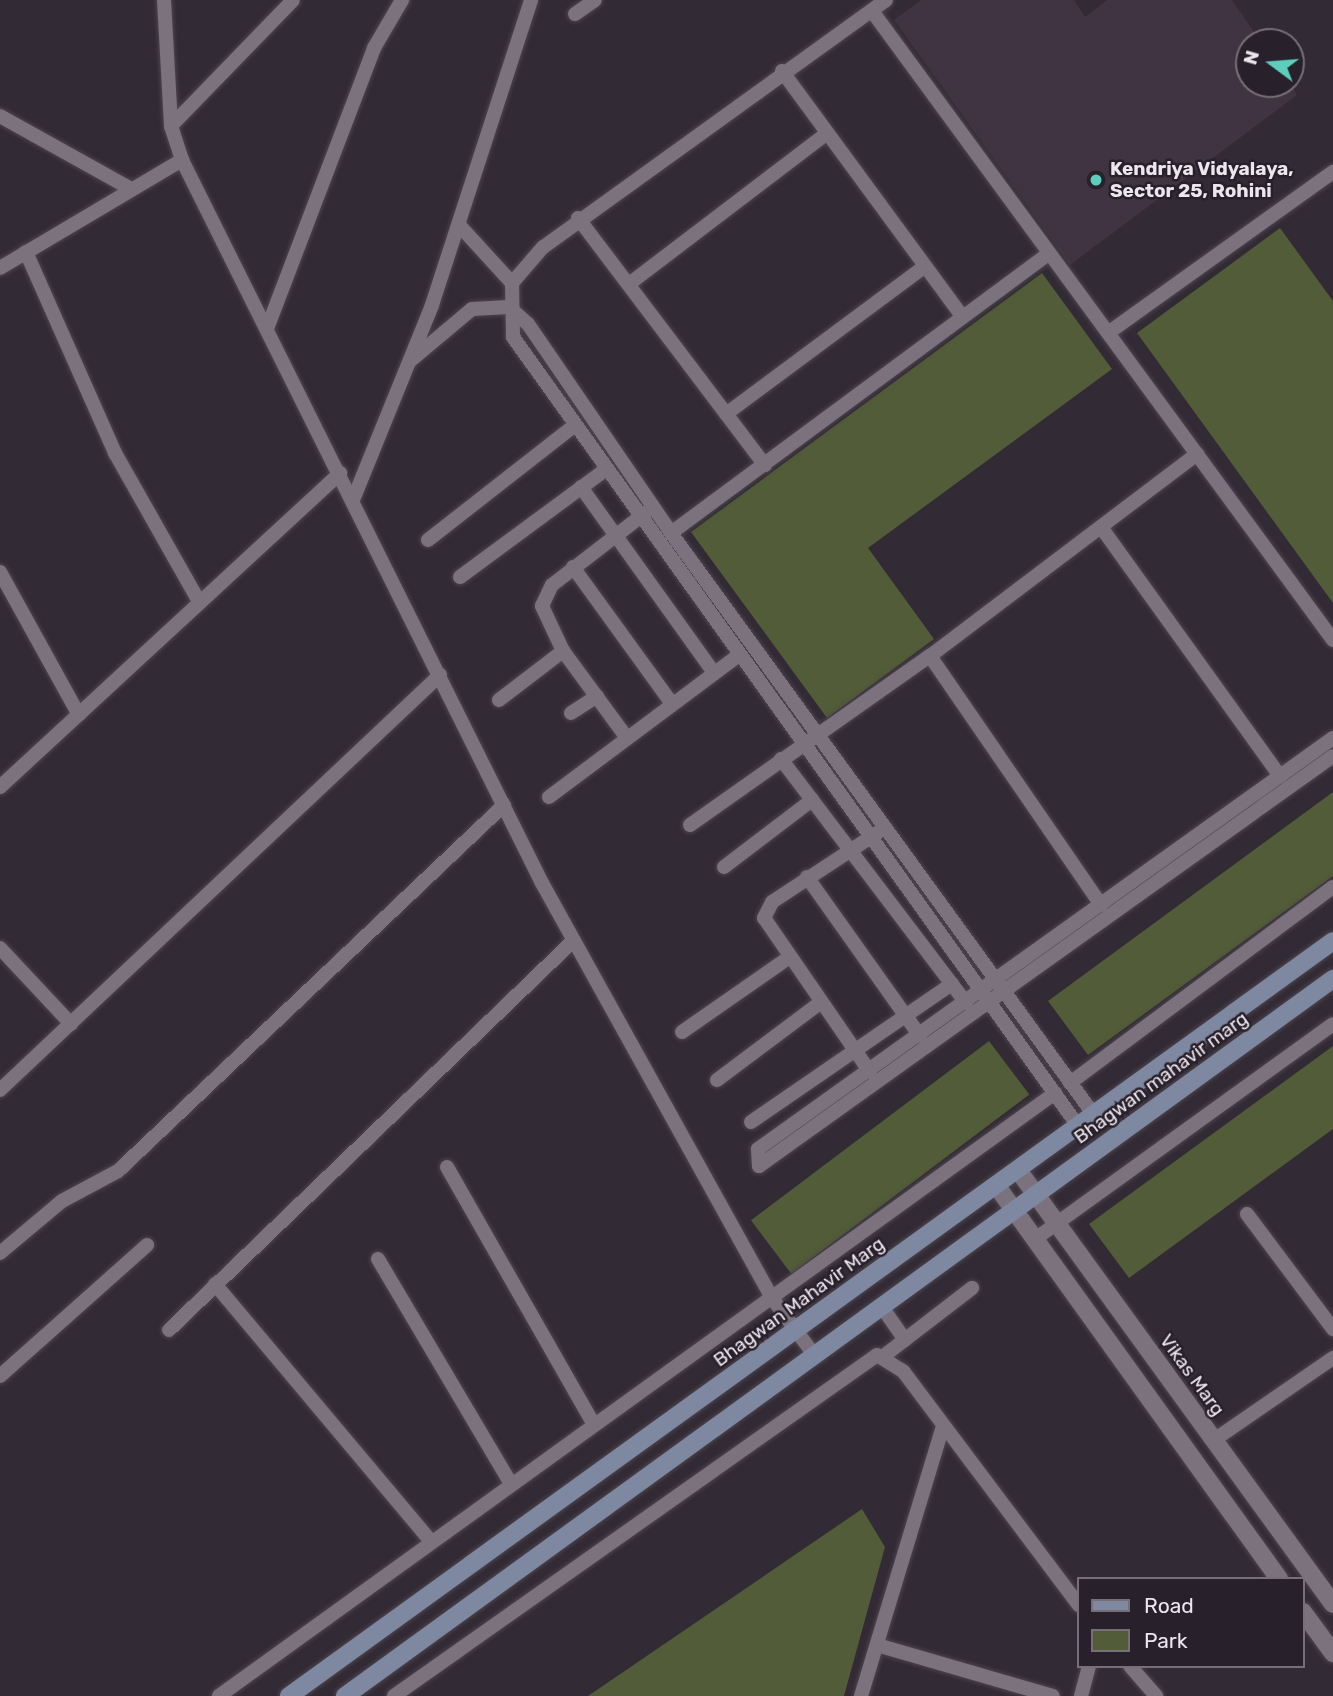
<!DOCTYPE html>
<style>
body{margin:0}
#map{position:relative;width:1333px;height:1696px;overflow:hidden;background:#322a34;font-family:Rubik,sans-serif}
div>[style]{position:absolute}
.education>*{inset:0;background:#403442}
.green>*{inset:0;background:#525c38;transform-origin:0 0}
.roads{filter:drop-shadow(0 0 2px #4c454e) drop-shadow(0 0 2px #4c454e)}
.minor>*{height:14px;margin:-7px;padding:0 7px;transform-origin:7px;border-radius:7px;background:#7c727e}
.tertiary>*{height:18px;margin:-9px;padding:0 9px;transform-origin:9px;border-radius:9px;background:#7c727e}
.secondary>*{height:18px;margin:-9px;padding:0 9px;transform-origin:9px;border-radius:9px;background:#7e88a0}
.dots>*{width:19px;height:19px;translate:-50% -50%;box-sizing:border-box;border:4px solid #28202a;border-radius:50%}
span{translate:-50% -50%;white-space:nowrap;text-align:center;line-height:1.15;-webkit-text-stroke:5px #28202a;paint-order:stroke}
.poi-label{font-size:19px;color:#ece6ed;font-weight:700}
.left{translate:0 -50%;text-align:left}
.street-label{font-size:19px;color:#ece6ed}
.legend{position:absolute;left:1077px;top:1577px;width:228px;height:91px;box-sizing:border-box;background:#28202a;border:2px solid #766f78;margin:0;padding:9px 12px;list-style:none;font-size:21px;color:#ece6ed}
.legend li{display:flex;align-items:center;gap:14px;height:35px}
.legend b{width:35px;border:2px solid #766f78}
.north{position:absolute;left:1235px;top:28px;width:70px;height:70px;box-sizing:border-box;background:#28202a;border:2px solid #766f78;border-radius:50%;rotate:286deg;font-size:19px;font-weight:700;line-height:28px;text-align:center;color:#ece6ed}
.north::after{content:'';display:block;margin:auto;width:24px;height:32px;background:#5ccebb;clip-path:polygon(50% 0,100% 100%,50% 72%,0 100%)}
</style>
<div id="map">
<div class="education">
<i style="clip-path:polygon(921px 0,1074px 0,1085px 17px,1107px 0,1232px 0,1261px 42px,1249px 42px,1249px 84px,1290px 84px,1297px 95px,1070px 265px,894px 20px)"></i>
</div>
<div class="green">
<i style="clip-path:polygon(1280px 228px,1333px 301px,1333px 603px,1137px 333px)"></i>
<i style="clip-path:polygon(1042px 273px,1112px 369px,868px 548px,934px 639px,827px 718px,691px 532px)"></i>
<i style="clip-path:polygon(1333px 792px,1333px 876px,1088px 1055px,1048px 1001px)"></i>
<i style="left:989px;top:1041px;width:67px;height:298px;rotate:53deg"></i>
<i style="clip-path:polygon(1333px 1046px,1333px 1129px,1129px 1278px,1089px 1224px)"></i>
<i style="clip-path:polygon(862px 1509px,885px 1547px,844px 1696px,588px 1696px)"></i>
</div>
<div class="roads">
<div class="minor">
<i style="left:164px;top:0;width:126px;rotate:86.8deg"></i>
<i style="left:171px;top:126px;width:36px;rotate:72deg"></i>
<i style="left:182px;top:160px;width:808px;rotate:63.53deg"></i>
<i style="left:542px;top:883px;width:474px;rotate:61deg"></i>
<i style="left:772px;top:1298px;width:72px;rotate:53.4deg"></i>
<i style="left:886px;top:0;width:423px;rotate:144.2deg"></i>
<i style="left:543px;top:247px;width:48px;rotate:130.7deg"></i>
<i style="left:512px;top:283px;width:54px;rotate:88.9deg"></i>
<i style="left:513px;top:337px;width:970px;rotate:54.39deg"></i>
<i style="left:872px;top:11px;width:780px;rotate:53.76deg"></i>
<i style="left:575px;top:14px;width:24px;rotate:-35deg"></i>
<i style="left:782px;top:71px;width:305px;rotate:53.7deg"></i>
<i style="left:0;top:116px;width:150px;rotate:29.1deg"></i>
<i style="left:171px;top:126px;width:175px;rotate:-45.9deg"></i>
<i style="left:578px;top:218px;width:310px;rotate:52.9deg"></i>
<i style="left:459px;top:225px;width:79px;rotate:47.6deg"></i>
<i style="left:26px;top:252px;width:220px;rotate:66.1deg"></i>
<i style="left:115px;top:453px;width:172px;rotate:60.5deg"></i>
<i style="left:0;top:268px;width:212px;rotate:-30.7deg"></i>
<i style="left:629px;top:284px;width:248px;rotate:-37.3deg"></i>
<i style="left:268px;top:326px;width:298px;rotate:-69.1deg"></i>
<i style="left:374px;top:48px;width:56px;rotate:-59.7deg"></i>
<i style="left:1108px;top:333px;width:277px;rotate:-35.6deg"></i>
<i style="left:410px;top:361px;width:81px;rotate:-40deg"></i>
<i style="left:472px;top:309px;width:37px;rotate:-3deg"></i>
<i style="left:509px;top:307px;width:25px;rotate:42deg"></i>
<i style="left:528px;top:324px;width:253px;rotate:55.6deg"></i>
<i style="left:671px;top:533px;width:719px;rotate:53.99deg"></i>
<i style="left:726px;top:414px;width:248px;rotate:-36.6deg"></i>
<i style="left:581px;top:487px;width:229px;rotate:54.4deg"></i>
<i style="left:353px;top:500px;width:210px;rotate:-67.9deg"></i>
<i style="left:432px;top:305px;width:321px;rotate:-72deg"></i>
<i style="left:1101px;top:527px;width:307px;rotate:54.3deg"></i>
<i style="left:671px;top:533px;width:470px;rotate:-36.5deg"></i>
<i style="left:428px;top:540px;width:185px;rotate:-38deg"></i>
<i style="left:573px;top:567px;width:169px;rotate:54.1deg"></i>
<i style="left:0;top:572px;width:163px;rotate:61.1deg"></i>
<i style="left:460px;top:577px;width:180px;rotate:-36.4deg"></i>
<i style="left:930px;top:656px;width:302px;rotate:55.5deg"></i>
<i style="left:499px;top:700px;width:81px;rotate:-37.4deg"></i>
<i style="left:571px;top:713px;width:31px;rotate:-33deg"></i>
<i style="left:627px;top:738px;width:108px;rotate:-126.3deg"></i>
<i style="left:563px;top:651px;width:50px;rotate:-115deg"></i>
<i style="left:542px;top:606px;width:23px;rotate:-65deg"></i>
<i style="left:552px;top:585px;width:118px;rotate:-37.7deg"></i>
<i style="left:1333px;top:738px;width:707px;rotate:144.44deg"></i>
<i style="left:758px;top:1149px;width:17px;rotate:87deg"></i>
<i style="left:759px;top:1166px;width:705px;rotate:-35.54deg"></i>
<i style="left:781px;top:759px;width:306px;rotate:52.8deg"></i>
<i style="left:0;top:787px;width:463px;rotate:-42.7deg"></i>
<i style="left:549px;top:797px;width:237px;rotate:-36.8deg"></i>
<i style="left:690px;top:825px;width:294px;rotate:-35.2deg"></i>
<i style="left:930px;top:656px;width:335px;rotate:-37.1deg"></i>
<i style="left:724px;top:867px;width:111px;rotate:-37.3deg"></i>
<i style="left:807px;top:877px;width:195px;rotate:54.6deg"></i>
<i style="left:0;top:948px;width:104px;rotate:46.9deg"></i>
<i style="left:682px;top:1032px;width:129px;rotate:-34.9deg"></i>
<i style="left:870px;top:1072px;width:187px;rotate:-124.5deg"></i>
<i style="left:764px;top:918px;width:18px;rotate:-63deg"></i>
<i style="left:772px;top:902px;width:126px;rotate:-33.3deg"></i>
<i style="left:717px;top:1080px;width:129px;rotate:-36.8deg"></i>
<i style="left:1070px;top:1083px;width:328px;rotate:-36.7deg"></i>
<i style="left:0;top:1090px;width:605px;rotate:-43.33deg"></i>
<i style="left:751px;top:1122px;width:244px;rotate:-34.5deg"></i>
<i style="left:447px;top:1167px;width:297px;rotate:60.3deg"></i>
<i style="left:1247px;top:1214px;width:144px;rotate:53.2deg"></i>
<i style="left:1035px;top:1239px;width:367px;rotate:-35.8deg"></i>
<i style="left:0;top:1253px;width:81px;rotate:-40deg"></i>
<i style="left:62px;top:1201px;width:64px;rotate:-28.2deg"></i>
<i style="left:118px;top:1171px;width:532px;rotate:-43.48deg"></i>
<i style="left:378px;top:1259px;width:261px;rotate:59.4deg"></i>
<i style="left:215px;top:1284px;width:336px;rotate:50deg"></i>
<i style="left:882px;top:1307px;width:40px;rotate:55.1deg"></i>
<i style="left:169px;top:1330px;width:561px;rotate:-43.92deg"></i>
<i style="left:885px;top:1355px;width:110px;rotate:-37.6deg"></i>
<i style="left:0;top:1376px;width:197px;rotate:-41.7deg"></i>
<i style="left:1214px;top:1440px;width:145px;rotate:-34.6deg"></i>
<i style="left:877px;top:1645px;width:183px;rotate:16.2deg"></i>
<i style="left:1130px;top:1666px;width:40px;rotate:49deg"></i>
<i style="left:219px;top:1696px;width:1031px;rotate:-35.8deg"></i>
<i style="left:394px;top:1696px;width:591px;rotate:-35.22deg"></i>
<i style="left:877px;top:1355px;width:31px;rotate:32deg"></i>
<i style="left:903px;top:1371px;width:293px;rotate:53.1deg"></i>
<i style="left:861px;top:1696px;width:282px;rotate:-73.1deg"></i>
<i style="left:1081px;top:1696px;width:31px;rotate:-75deg"></i>
</div>
<div class="tertiary">
<i style="left:1018px;top:1170px;width:536px;rotate:54.03deg"></i>
<i style="left:996px;top:1185px;width:485px;rotate:54.3deg"></i>
<i style="left:1303px;top:1612px;width:51px;rotate:53.8deg"></i>
</div>
<div class="secondary">
<i style="left:289px;top:1696px;width:1288px;rotate:-35.87deg"></i>
<i style="left:345px;top:1696px;width:1221px;rotate:-35.97deg"></i>
</div>
</div>
<div class="dots">
<i style="left:1096px;top:180px;background:#5ccebb"></i>
</div>
<div class="poi-label">
<span class="left" style="left:1110px;top:180px">Kendriya Vidyalaya,<br>Sector 25, Rohini</span>
</div>
<div class="street-label">
<span style="left:1161px;top:1078px;rotate:-36deg">Bhagwan mahavir marg</span>
<span style="left:799px;top:1302px;rotate:-36deg">Bhagwan Mahavir Marg</span>
<span style="left:1192px;top:1375px;rotate:54deg">Vikas Marg</span>
</div>
<ul class="legend">
<li><b style="height:9px;background:#7e88a0"></b>Road</li>
<li><b style="height:19px;background:#525c38"></b>Park</li>
</ul>
<div class="north">N</div>
</div>
